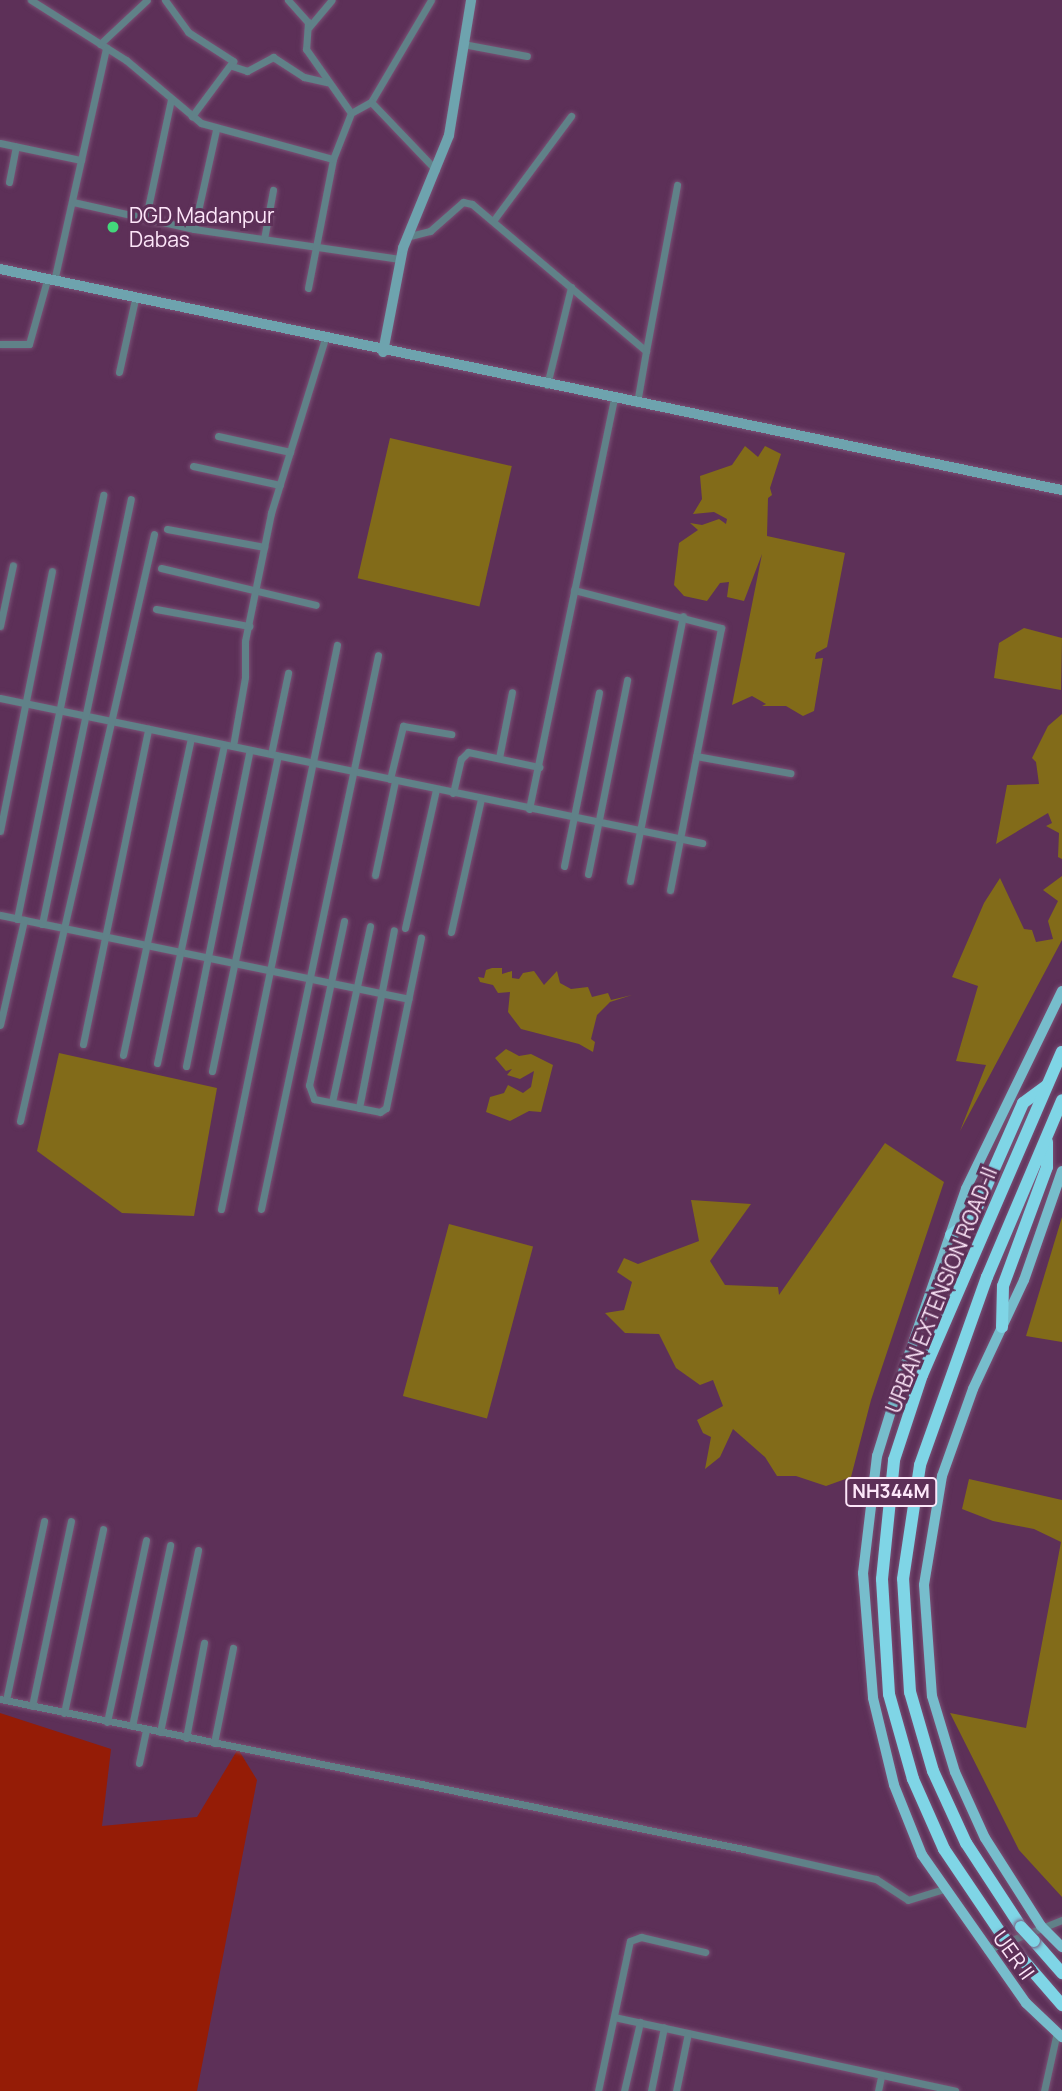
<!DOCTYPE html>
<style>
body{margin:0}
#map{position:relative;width:1062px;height:2091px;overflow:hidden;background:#5d3058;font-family:Manrope,sans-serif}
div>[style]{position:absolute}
.green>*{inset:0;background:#951c06}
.water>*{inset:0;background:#826b19;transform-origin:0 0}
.roads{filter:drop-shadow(0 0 2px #7a5175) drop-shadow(0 0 2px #7a5175)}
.street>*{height:7px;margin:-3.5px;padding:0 3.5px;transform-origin:3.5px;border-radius:3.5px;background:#608188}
.secondary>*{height:10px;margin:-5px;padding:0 5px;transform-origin:5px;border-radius:5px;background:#6ea3ae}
.primary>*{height:10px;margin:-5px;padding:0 5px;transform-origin:5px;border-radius:5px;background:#77bdcc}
.highway>*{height:12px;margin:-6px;padding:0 6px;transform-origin:6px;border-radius:6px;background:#7fd5e6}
.bridges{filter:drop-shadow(0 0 2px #7a5175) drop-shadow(0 0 2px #7a5175)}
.highway-bridge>*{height:12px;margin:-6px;padding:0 6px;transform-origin:6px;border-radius:6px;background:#7fd5e6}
.dots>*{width:19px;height:19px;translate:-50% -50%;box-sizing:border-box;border:4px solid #5d3058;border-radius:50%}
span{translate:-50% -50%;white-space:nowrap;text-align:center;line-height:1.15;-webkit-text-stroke:6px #5d3058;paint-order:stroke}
.shield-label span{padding:2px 5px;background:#5d3058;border:2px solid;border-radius:5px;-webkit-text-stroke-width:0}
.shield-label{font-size:19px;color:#fde6f9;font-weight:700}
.poi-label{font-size:21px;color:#fde6f9}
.left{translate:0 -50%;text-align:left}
.street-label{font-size:21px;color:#fde6f9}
</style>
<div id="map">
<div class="green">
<i style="clip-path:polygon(0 1713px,111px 1749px,102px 1826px,197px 1817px,238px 1749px,257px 1780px,197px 2091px,0 2091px)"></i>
</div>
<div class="water">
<i style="left:390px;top:438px;width:125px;height:144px;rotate:13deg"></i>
<i style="clip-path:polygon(745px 446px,758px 457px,765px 446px,781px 454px,770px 488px,772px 495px,768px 498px,767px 536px,845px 553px,827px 647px,816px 653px,815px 659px,823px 658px,814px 711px,803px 716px,786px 706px,762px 706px,766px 704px,752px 696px,732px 705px,762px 554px,744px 601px,727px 597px,729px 582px,720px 583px,707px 601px,684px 596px,674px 585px,679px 543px,698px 530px,690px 523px,702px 525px,719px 519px,726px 524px,727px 519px,714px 512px,693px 514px,702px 499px,700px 476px,732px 465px)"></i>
<i style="clip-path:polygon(1024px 628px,1062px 638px,1061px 690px,994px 678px,999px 643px)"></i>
<i style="clip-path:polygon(1062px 714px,1062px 859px,1058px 857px,1059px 833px,1046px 826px,1052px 823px,1048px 813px,996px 844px,1007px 785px,1039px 784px,1036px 762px,1032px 758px,1048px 726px)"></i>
<i style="clip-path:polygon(1062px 876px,1062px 940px,960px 1131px,986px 1065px,956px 1061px,978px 986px,952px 977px,984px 903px,1000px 878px,1024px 929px,1032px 930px,1036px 942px,1053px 939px,1048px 921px,1058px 901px,1043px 890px)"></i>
<i style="clip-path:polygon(492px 968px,502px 968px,502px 974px,512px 971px,512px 978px,519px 979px,523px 973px,534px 971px,544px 985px,557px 971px,560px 983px,571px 989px,588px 987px,592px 997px,608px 993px,611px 1000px,632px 995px,610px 1002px,597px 1015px,591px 1039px,595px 1042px,593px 1052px,579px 1044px,521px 1029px,508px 1012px,510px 992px,498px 993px,493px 985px,480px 982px,478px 977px,484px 978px,486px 970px)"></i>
<i style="clip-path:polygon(506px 1049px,519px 1056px,531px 1054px,553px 1065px,541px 1112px,529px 1111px,510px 1121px,486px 1112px,490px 1097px,504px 1093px,508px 1085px,523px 1093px,531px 1087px,534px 1071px,520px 1079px,507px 1075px,512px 1069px,506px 1071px,495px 1058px)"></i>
<i style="clip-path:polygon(59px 1053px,217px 1088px,194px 1216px,122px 1213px,37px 1151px)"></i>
<i style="clip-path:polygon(885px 1143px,944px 1182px,871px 1400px,851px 1477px,826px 1486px,796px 1476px,777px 1476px,765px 1457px,733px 1429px,720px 1457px,705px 1469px,711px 1437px,703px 1433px,697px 1420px,723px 1406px,713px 1380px,700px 1385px,676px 1368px,659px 1334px,625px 1333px,605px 1313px,624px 1310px,632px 1282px,617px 1272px,624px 1258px,638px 1264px,699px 1241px,691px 1200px,751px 1204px,710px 1261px,725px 1285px,778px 1287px,779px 1295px)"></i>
<i style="clip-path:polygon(1062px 1217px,1062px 1342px,1026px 1336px)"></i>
<i style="left:449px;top:1224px;width:87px;height:178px;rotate:15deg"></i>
<i style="clip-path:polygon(969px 1479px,1062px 1500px,1062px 1897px,1019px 1850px,950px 1713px,1026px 1728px,1061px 1542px,1034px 1529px,993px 1521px,962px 1509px)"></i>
</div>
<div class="roads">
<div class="street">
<i style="left:31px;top:0;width:112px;rotate:32.3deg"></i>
<i style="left:126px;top:60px;width:98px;rotate:40deg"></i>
<i style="left:201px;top:123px;width:137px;rotate:15.3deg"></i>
<i style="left:165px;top:0;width:39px;rotate:54deg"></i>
<i style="left:188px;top:32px;width:54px;rotate:32.8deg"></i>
<i style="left:233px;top:61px;width:69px;rotate:126.7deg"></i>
<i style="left:288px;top:0;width:30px;rotate:48deg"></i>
<i style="left:308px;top:22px;width:27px;rotate:94deg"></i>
<i style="left:306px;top:49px;width:78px;rotate:54.9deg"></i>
<i style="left:309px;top:27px;width:35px;rotate:-50deg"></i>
<i style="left:100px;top:44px;width:64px;rotate:-43.1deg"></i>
<i style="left:463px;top:44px;width:65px;rotate:10.6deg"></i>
<i style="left:232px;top:66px;width:16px;rotate:18deg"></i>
<i style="left:247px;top:71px;width:30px;rotate:-28deg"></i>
<i style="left:273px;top:57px;width:37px;rotate:33deg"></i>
<i style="left:304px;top:77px;width:23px;rotate:13deg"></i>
<i style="left:371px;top:102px;width:118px;rotate:-59.5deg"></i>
<i style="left:0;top:143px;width:83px;rotate:11.9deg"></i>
<i style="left:9px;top:182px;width:36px;rotate:-79deg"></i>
<i style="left:73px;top:202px;width:124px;rotate:12.6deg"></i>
<i style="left:194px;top:229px;width:208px;rotate:8.3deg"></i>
<i style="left:146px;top:217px;width:121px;rotate:-78deg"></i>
<i style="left:493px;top:221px;width:131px;rotate:-53.4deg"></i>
<i style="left:194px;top:229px;width:101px;rotate:-77.5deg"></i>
<i style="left:406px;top:237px;width:25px;rotate:-14deg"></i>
<i style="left:430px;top:231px;width:44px;rotate:-41.3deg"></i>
<i style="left:463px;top:202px;width:9px;rotate:13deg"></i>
<i style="left:472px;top:204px;width:228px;rotate:40.2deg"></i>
<i style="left:646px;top:351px;width:53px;rotate:99.8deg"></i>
<i style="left:264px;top:239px;width:50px;rotate:-79.6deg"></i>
<i style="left:54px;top:281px;width:239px;rotate:-77.4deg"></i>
<i style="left:308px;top:288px;width:131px;rotate:-79deg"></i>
<i style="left:333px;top:159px;width:49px;rotate:-68.6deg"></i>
<i style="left:351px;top:113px;width:23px;rotate:-29deg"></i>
<i style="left:371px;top:102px;width:94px;rotate:46.3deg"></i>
<i style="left:0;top:344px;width:29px"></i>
<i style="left:29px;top:344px;width:66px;rotate:-74.3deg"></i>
<i style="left:646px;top:351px;width:169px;rotate:-79.4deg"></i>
<i style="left:119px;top:372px;width:75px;rotate:-77.6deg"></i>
<i style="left:547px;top:385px;width:101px;rotate:-76.2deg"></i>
<i style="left:218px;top:436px;width:74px;rotate:12.5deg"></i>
<i style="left:193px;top:466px;width:89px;rotate:12.3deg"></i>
<i style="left:167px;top:529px;width:99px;rotate:10.5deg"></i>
<i style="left:161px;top:568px;width:159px;rotate:13.4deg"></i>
<i style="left:574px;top:590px;width:152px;rotate:14.5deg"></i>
<i style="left:721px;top:628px;width:267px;rotate:101deg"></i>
<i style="left:156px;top:609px;width:95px;rotate:10.4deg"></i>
<i style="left:0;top:626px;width:62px;rotate:-78deg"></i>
<i style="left:0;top:698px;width:717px;rotate:11.67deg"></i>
<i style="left:233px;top:746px;width:70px;rotate:-80.1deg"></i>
<i style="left:245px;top:677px;width:36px;rotate:-90deg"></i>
<i style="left:245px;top:641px;width:131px;rotate:-78.5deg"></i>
<i style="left:271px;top:513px;width:182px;rotate:-72.8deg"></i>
<i style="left:271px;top:754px;width:83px;rotate:-78.1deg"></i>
<i style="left:696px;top:756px;width:96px;rotate:10.3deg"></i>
<i style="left:499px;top:758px;width:67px;rotate:-78.9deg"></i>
<i style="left:390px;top:779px;width:55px;rotate:-76.2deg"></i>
<i style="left:403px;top:726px;width:49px;rotate:9.5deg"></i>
<i style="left:453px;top:793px;width:35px;rotate:-77deg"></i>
<i style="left:461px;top:759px;width:10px;rotate:-45deg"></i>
<i style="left:468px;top:752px;width:73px;rotate:11.9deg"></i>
<i style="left:529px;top:809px;width:419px;rotate:-78.3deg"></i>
<i style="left:0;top:831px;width:265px;rotate:-78.7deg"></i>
<i style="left:564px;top:866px;width:177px;rotate:-78.6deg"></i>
<i style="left:588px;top:874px;width:198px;rotate:-78.6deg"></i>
<i style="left:375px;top:875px;width:96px;rotate:-78deg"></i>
<i style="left:630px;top:881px;width:270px;rotate:-78.7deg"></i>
<i style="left:0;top:915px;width:417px;rotate:11.6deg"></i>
<i style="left:17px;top:919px;width:433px;rotate:-78.5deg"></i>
<i style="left:344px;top:921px;width:168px;rotate:102deg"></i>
<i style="left:309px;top:1085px;width:15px;rotate:70deg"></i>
<i style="left:314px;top:1099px;width:67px;rotate:11.1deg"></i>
<i style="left:380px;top:1112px;width:7px;rotate:-34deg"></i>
<i style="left:386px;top:1108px;width:174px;rotate:-78.4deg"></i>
<i style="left:42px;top:924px;width:434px;rotate:-78.2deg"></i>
<i style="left:405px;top:928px;width:142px;rotate:-77.4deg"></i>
<i style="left:451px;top:932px;width:136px;rotate:-77.3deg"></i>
<i style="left:0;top:1025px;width:108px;rotate:-77.1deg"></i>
<i style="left:83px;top:1044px;width:322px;rotate:-78.3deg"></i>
<i style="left:123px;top:1055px;width:324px;rotate:-77.9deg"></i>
<i style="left:157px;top:1063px;width:325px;rotate:-78.1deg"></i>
<i style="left:186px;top:1066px;width:322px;rotate:-78.6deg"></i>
<i style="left:212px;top:1071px;width:322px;rotate:-78.2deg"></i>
<i style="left:332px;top:1102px;width:180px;rotate:-77.8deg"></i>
<i style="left:359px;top:1108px;width:181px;rotate:-78.9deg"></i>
<i style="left:20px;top:1121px;width:602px;rotate:-77.14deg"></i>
<i style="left:221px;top:1209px;width:576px;rotate:-78.38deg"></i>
<i style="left:261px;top:1209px;width:566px;rotate:-78.07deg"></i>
<i style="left:0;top:1699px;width:763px;rotate:11.41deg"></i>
<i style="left:748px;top:1850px;width:131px;rotate:12.8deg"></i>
<i style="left:876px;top:1879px;width:38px;rotate:33deg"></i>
<i style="left:908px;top:1900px;width:37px;rotate:-17deg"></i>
<i style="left:6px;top:1700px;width:183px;rotate:-78deg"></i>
<i style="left:32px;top:1706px;width:189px;rotate:-78.1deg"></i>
<i style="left:64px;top:1713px;width:188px;rotate:-78deg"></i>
<i style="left:107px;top:1722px;width:186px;rotate:-77.9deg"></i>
<i style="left:132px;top:1726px;width:185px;rotate:-78.1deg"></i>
<i style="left:160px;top:1732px;width:186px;rotate:-78.2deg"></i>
<i style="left:186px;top:1738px;width:97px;rotate:-79.3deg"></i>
<i style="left:214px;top:1743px;width:97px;rotate:-78.7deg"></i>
<i style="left:139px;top:1763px;width:34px;rotate:-78deg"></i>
<i style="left:987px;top:1950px;width:81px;rotate:-21.8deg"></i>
<i style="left:614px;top:2017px;width:349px;rotate:12.2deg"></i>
<i style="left:598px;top:2091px;width:153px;rotate:-78deg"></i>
<i style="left:630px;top:1941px;width:12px;rotate:-20deg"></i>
<i style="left:641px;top:1937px;width:66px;rotate:13.2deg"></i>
<i style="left:624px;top:2091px;width:71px;rotate:-76.9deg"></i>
<i style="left:651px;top:2091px;width:65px;rotate:-78.5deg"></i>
<i style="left:676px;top:2091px;width:59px;rotate:-78.3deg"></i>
<i style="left:878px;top:2091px;width:14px;rotate:-78deg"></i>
<i style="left:1044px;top:2091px;width:60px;rotate:-77.6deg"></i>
</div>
<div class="secondary">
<i style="left:0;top:269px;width:1085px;rotate:11.76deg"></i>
<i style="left:383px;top:352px;width:106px;rotate:-79.1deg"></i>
<i style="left:403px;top:248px;width:122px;rotate:-67.8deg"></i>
<i style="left:449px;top:135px;width:137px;rotate:-80.7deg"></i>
</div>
<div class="primary">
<i style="left:1062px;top:991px;width:220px;rotate:115.9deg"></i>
<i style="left:966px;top:1189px;width:190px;rotate:109deg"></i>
<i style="left:904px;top:1369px;width:91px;rotate:107.2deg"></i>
<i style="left:877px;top:1456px;width:118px;rotate:96.8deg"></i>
<i style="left:863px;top:1573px;width:125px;rotate:85.4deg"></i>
<i style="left:873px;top:1698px;width:89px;rotate:76.4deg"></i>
<i style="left:894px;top:1785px;width:75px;rotate:68.2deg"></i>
<i style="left:922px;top:1855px;width:181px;rotate:54.9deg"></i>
<i style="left:1026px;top:2003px;width:50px;rotate:43.4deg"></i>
<i style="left:1062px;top:1171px;width:115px;rotate:109.2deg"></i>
<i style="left:1024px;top:1280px;width:120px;rotate:115.1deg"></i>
<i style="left:973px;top:1389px;width:92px;rotate:109.6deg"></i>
<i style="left:942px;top:1476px;width:110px;rotate:99.4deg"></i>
<i style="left:924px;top:1585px;width:111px;rotate:85.9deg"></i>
<i style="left:932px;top:1696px;width:79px;rotate:73.2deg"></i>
<i style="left:955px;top:1772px;width:72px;rotate:65.6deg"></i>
<i style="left:985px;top:1838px;width:104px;rotate:57.5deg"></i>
<i style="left:1041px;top:1926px;width:30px;rotate:45deg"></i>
</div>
<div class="highway">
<i style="left:951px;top:1235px;width:24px;rotate:-35deg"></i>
<i style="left:971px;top:1221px;width:129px;rotate:-66.2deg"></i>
<i style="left:1023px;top:1103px;width:29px;rotate:-36deg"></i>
<i style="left:1002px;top:1327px;width:41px;rotate:-88.6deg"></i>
<i style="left:1003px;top:1286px;width:127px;rotate:-69.7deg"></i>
<i style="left:1047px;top:1167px;width:25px;rotate:-90deg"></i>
<i style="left:1021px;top:1927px;width:100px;rotate:-123.2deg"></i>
<i style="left:966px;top:1843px;width:79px;rotate:-114.6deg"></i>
<i style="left:933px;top:1771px;width:82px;rotate:-106.2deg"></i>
<i style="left:910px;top:1692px;width:113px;rotate:-93.5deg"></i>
<i style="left:903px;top:1579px;width:115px;rotate:-81.5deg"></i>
<i style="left:920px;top:1465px;width:200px;rotate:-70.4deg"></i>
<i style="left:987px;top:1277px;width:192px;rotate:-67deg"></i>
<i style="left:1004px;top:1938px;width:107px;rotate:-124deg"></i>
<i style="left:944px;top:1849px;width:77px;rotate:-113.9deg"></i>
<i style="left:913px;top:1779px;width:88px;rotate:-105.8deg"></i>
<i style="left:889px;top:1694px;width:115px;rotate:-93.5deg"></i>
<i style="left:882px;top:1579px;width:120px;rotate:-84.2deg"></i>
<i style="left:894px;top:1460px;width:89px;rotate:-71.8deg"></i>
<i style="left:922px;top:1375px;width:352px;rotate:-66.6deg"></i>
<i style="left:1034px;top:1941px;width:43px;rotate:48.8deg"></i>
<i style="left:1017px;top:1953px;width:69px;rotate:49.1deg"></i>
</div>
</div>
<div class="bridges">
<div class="highway-bridge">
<i style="left:1021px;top:1927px;width:19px;rotate:47deg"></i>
<i style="left:1004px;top:1938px;width:20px;rotate:49deg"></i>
</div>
</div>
<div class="dots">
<i style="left:113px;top:227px;background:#43d77b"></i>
</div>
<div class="shield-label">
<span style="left:891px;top:1492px">NH344M</span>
</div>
<div class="poi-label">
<span class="left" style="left:129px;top:227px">DGD Madanpur<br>Dabas</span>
</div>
<div class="street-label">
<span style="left:941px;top:1290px;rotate:-68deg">URBAN EXTENSION ROAD-II</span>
<span style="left:1014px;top:1955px;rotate:54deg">UER II</span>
</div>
</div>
